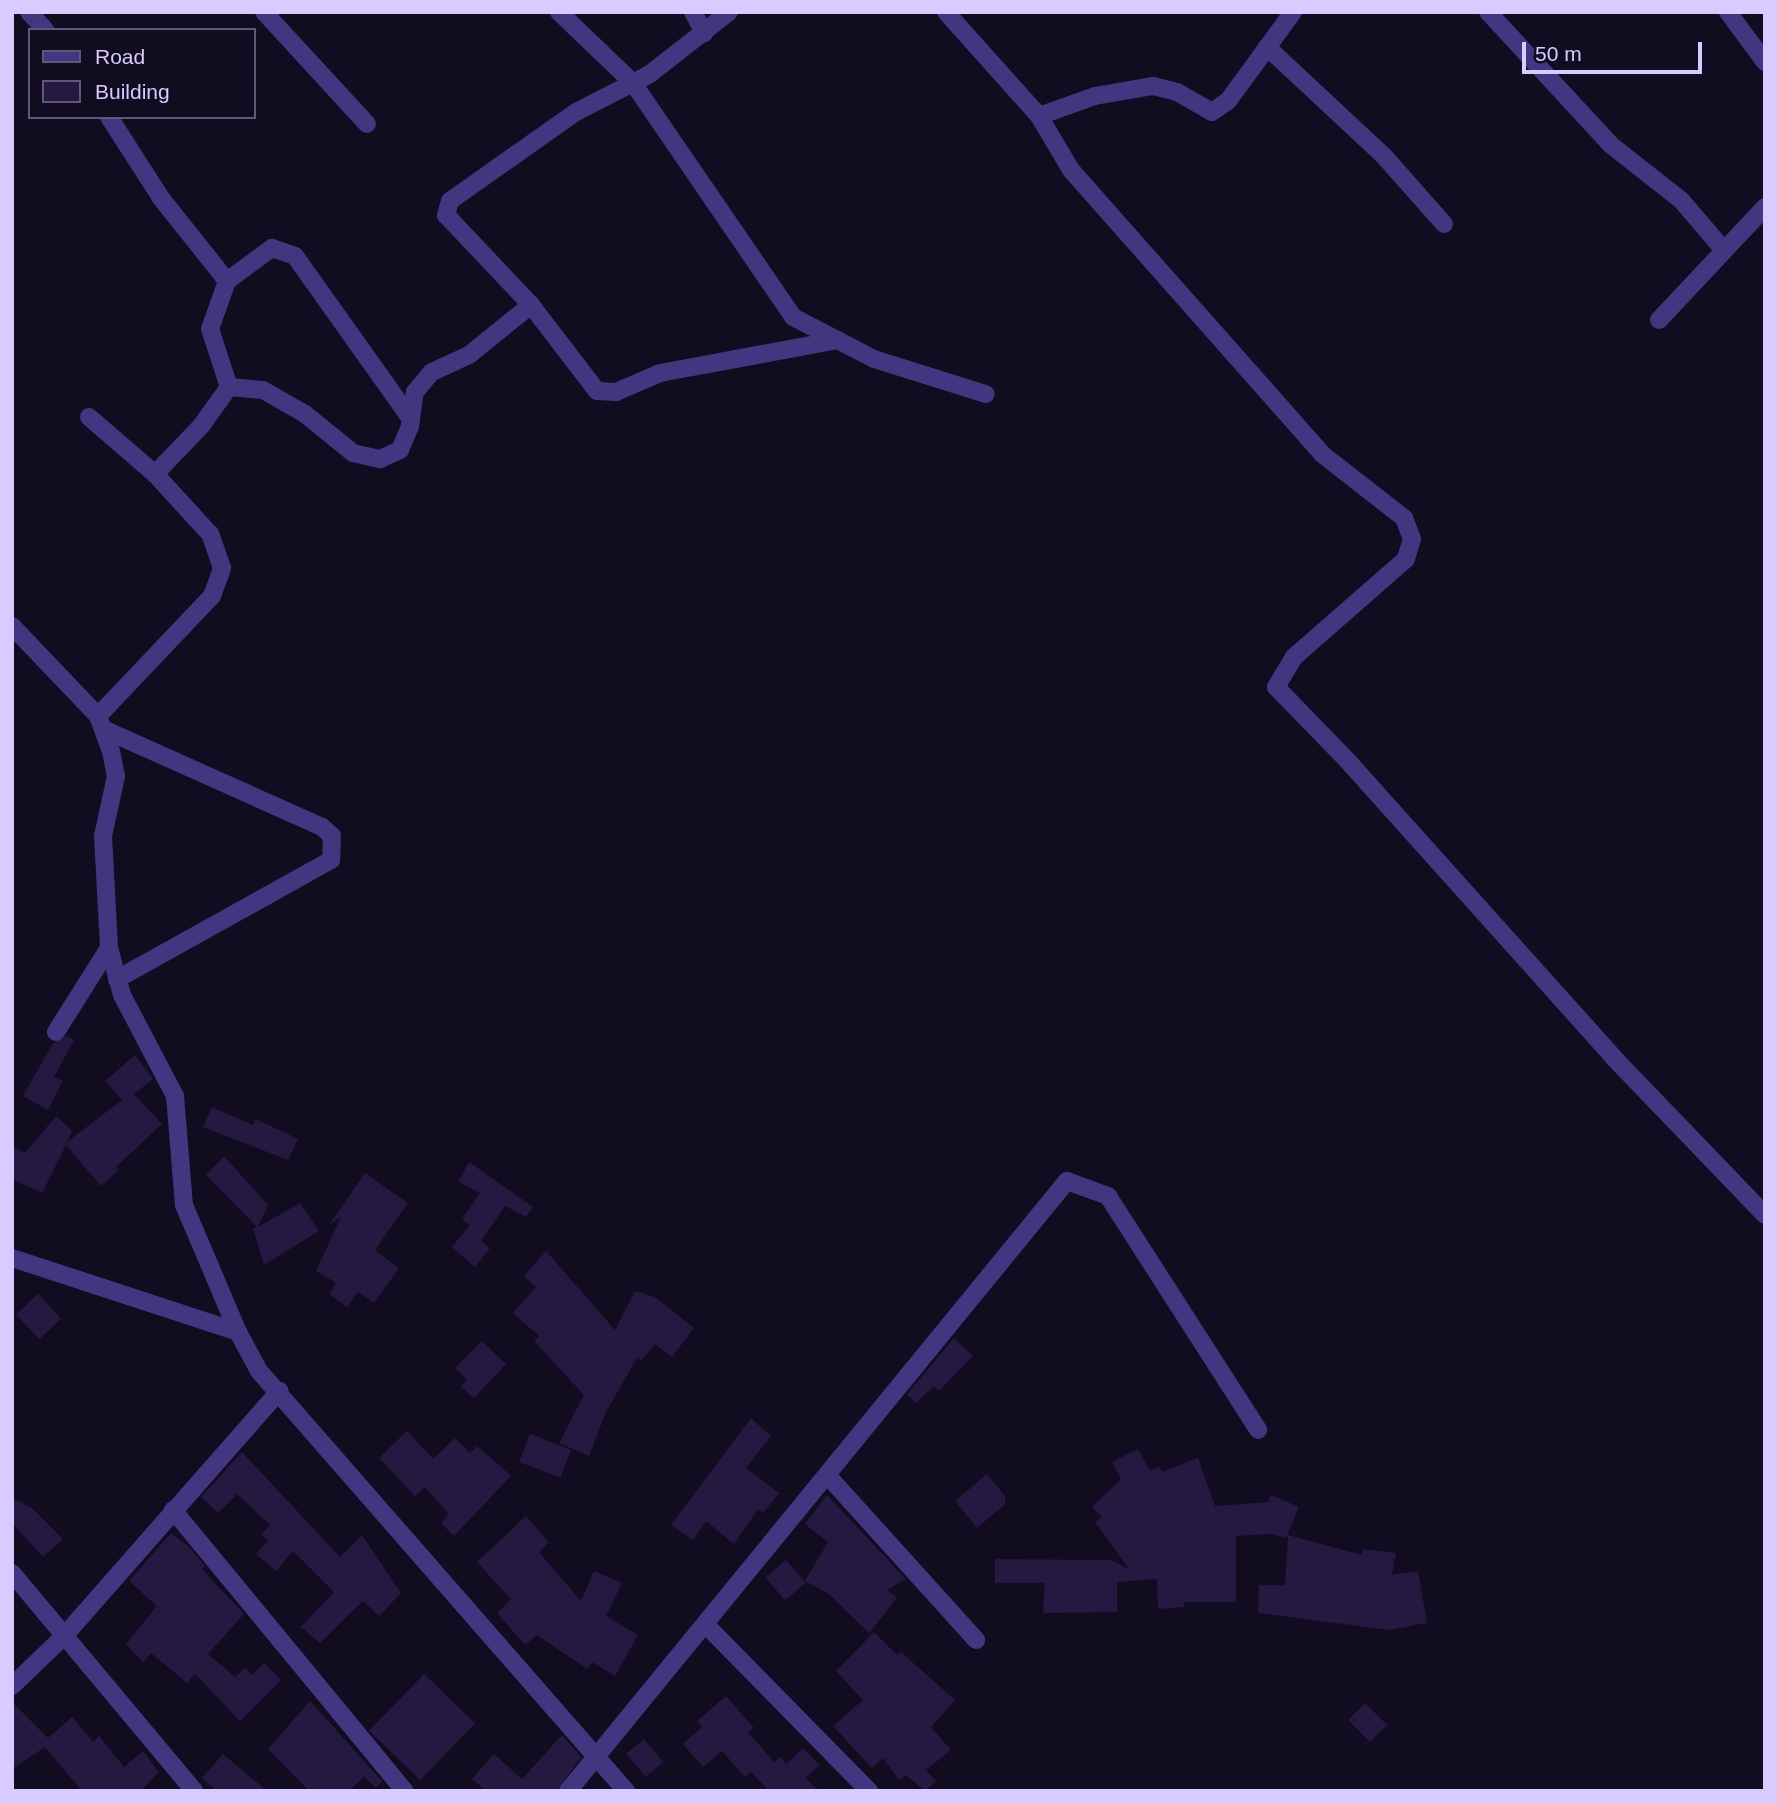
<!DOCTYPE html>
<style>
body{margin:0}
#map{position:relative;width:1777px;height:1803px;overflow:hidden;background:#120c20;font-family:Arial,sans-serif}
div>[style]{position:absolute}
.building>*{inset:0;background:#251841;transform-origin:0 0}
.street>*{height:18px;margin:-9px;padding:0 9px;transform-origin:9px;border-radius:9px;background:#413680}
span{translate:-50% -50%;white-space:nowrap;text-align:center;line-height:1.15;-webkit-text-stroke:5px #120c20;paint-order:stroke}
.frame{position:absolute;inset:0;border:14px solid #d7cbff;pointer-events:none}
.legend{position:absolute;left:28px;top:28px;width:228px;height:91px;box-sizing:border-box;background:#120c20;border:2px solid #615879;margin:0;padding:9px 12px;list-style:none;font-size:21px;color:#d7cbff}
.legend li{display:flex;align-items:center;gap:14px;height:35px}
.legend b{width:35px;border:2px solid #615879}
.scale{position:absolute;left:1522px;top:42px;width:180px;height:32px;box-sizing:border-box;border:4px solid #d7cbff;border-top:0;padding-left:9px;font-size:21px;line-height:24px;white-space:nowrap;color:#d7cbff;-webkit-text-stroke:5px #120c20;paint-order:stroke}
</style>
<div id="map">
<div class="building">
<i style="clip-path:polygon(67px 1036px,74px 1040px,54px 1077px,63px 1081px,48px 1110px,23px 1096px,53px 1043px)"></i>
<i style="clip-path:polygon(135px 1055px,153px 1079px,134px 1094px,162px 1124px,116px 1167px,119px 1170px,101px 1186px,66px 1145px,42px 1193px,12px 1179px,12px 1146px,25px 1153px,56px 1116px,72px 1131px,67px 1142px,122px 1100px,105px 1081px)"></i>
<i style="clip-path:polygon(212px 1107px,253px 1125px,256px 1119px,298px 1139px,288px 1160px,203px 1127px)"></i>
<i style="clip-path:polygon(224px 1156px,268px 1205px,258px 1227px,300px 1203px,319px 1231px,264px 1265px,253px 1229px,257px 1227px,206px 1175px)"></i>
<i style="clip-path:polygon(469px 1162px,533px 1207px,526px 1217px,505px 1206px,481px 1241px,490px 1248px,475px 1267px,452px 1247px,470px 1225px,462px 1219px,480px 1193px,458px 1182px)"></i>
<i style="clip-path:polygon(365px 1173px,408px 1203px,375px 1250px,399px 1268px,374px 1303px,358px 1292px,347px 1307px,329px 1294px,336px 1283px,316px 1271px,341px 1217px,329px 1225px)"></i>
<i style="clip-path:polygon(546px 1251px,615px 1330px,635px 1291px,655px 1297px,694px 1328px,672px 1357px,655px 1344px,641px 1361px,637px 1358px,606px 1412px,589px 1456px,559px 1443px,584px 1395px,534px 1341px,539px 1336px,513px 1313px,536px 1287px,524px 1276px)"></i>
<i style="left:38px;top:1294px;width:34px;height:30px;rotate:47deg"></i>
<i style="clip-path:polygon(954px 1338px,973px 1356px,939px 1391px,934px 1386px,916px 1403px,907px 1394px)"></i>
<i style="clip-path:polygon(482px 1341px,506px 1364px,474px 1398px,461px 1387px,467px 1379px,455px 1368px)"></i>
<i style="clip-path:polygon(751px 1418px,771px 1436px,746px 1468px,779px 1493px,763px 1513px,758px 1509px,734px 1544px,706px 1521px,693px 1540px,671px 1525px)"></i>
<i style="clip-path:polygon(407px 1431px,433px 1459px,455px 1438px,470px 1453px,477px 1446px,511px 1476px,454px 1536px,441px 1523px,449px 1514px,425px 1487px,415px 1496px,379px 1458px)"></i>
<i style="left:530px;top:1434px;width:44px;height:30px;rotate:21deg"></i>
<i style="clip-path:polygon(1138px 1449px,1150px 1471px,1159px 1466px,1162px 1472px,1198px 1458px,1215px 1506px,1268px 1502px,1271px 1495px,1299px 1507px,1286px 1538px,1269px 1534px,1236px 1536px,1236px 1602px,1184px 1602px,1184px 1607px,1158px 1609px,1157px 1579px,1117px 1582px,1117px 1612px,1043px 1613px,1045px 1583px,995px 1583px,995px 1559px,1111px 1560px,1129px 1569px,1095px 1522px,1102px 1517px,1092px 1507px,1121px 1479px,1112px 1462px)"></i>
<i style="clip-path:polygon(242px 1452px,340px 1557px,362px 1535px,401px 1593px,379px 1616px,363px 1601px,320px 1643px,301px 1627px,334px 1592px,293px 1551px,276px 1571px,256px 1554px,268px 1541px,261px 1535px,270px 1525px,237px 1494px,218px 1513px,201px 1497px)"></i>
<i style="clip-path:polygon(987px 1474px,1005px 1496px,1005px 1504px,977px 1528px,955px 1501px)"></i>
<i style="clip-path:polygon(827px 1495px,906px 1579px,887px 1590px,897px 1598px,869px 1633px,829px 1594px,805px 1581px,828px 1542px,805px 1524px)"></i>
<i style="clip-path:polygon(12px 1498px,32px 1508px,63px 1539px,43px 1557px,12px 1523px)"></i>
<i style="clip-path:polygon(526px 1516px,549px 1542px,539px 1552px,581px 1601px,594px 1571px,622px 1583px,606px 1616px,638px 1635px,615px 1676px,592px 1662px,587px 1669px,537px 1635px,525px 1645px,497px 1613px,511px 1599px,477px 1562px)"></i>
<i style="clip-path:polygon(171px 1533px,189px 1547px,205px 1566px,202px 1569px,244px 1614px,208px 1654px,235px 1677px,245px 1668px,252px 1675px,264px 1663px,281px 1680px,240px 1721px,195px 1674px,187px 1683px,151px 1653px,143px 1662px,126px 1644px,157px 1606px,129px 1581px)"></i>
<i style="clip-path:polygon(1288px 1535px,1362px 1555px,1363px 1549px,1396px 1553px,1392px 1575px,1418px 1571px,1427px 1623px,1389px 1630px,1258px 1613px,1259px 1585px,1285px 1585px)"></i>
<i style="left:786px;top:1560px;width:30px;height:27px;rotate:49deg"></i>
<i style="clip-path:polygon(874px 1632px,897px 1655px,901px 1652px,955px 1700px,931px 1727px,951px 1750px,926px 1770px,936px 1781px,925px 1791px,906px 1775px,899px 1780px,883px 1758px,872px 1768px,833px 1726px,863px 1700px,836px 1671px)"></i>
<i style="left:424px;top:1674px;width:71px;height:79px;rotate:44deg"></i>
<i style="clip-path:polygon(726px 1696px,754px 1728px,748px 1732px,774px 1762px,780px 1757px,786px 1764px,803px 1748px,819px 1765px,806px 1778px,819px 1791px,769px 1791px,751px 1772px,745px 1777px,722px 1751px,703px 1767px,683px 1744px,702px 1727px,697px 1721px)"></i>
<i style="clip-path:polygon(310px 1701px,382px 1781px,376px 1788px,364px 1776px,349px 1791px,309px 1791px,268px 1749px)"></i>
<i style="clip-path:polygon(12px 1702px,48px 1738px,72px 1717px,93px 1742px,99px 1736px,124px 1767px,143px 1751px,159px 1772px,140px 1791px,82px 1791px,45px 1747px,12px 1769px)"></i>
<i style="left:1365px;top:1703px;width:31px;height:24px;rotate:45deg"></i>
<i style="clip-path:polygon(562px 1735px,581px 1757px,557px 1791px,486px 1791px,472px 1779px,494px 1754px,522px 1779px)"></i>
<i style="left:644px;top:1739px;width:30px;height:23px;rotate:50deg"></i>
<i style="clip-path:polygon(223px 1754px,267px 1791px,217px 1791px,202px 1778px)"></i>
</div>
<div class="street">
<i style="left:29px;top:12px;width:24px;rotate:48deg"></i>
<i style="left:264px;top:12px;width:152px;rotate:47.4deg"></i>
<i style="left:559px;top:12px;width:103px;rotate:43.8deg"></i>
<i style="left:633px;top:83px;width:283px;rotate:55.6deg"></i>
<i style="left:793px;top:317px;width:91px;rotate:27.4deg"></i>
<i style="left:874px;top:359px;width:117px;rotate:17.4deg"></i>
<i style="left:693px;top:12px;width:24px;rotate:62deg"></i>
<i style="left:729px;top:12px;width:100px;rotate:141.9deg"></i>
<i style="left:650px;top:74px;width:83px;rotate:152.8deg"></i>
<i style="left:576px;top:112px;width:154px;rotate:144.8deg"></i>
<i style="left:450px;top:201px;width:15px;rotate:106deg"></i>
<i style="left:446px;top:215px;width:124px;rotate:46.6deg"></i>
<i style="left:531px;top:305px;width:108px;rotate:52.5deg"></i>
<i style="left:597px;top:391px;width:19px;rotate:3deg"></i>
<i style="left:616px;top:392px;width:48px;rotate:-23.4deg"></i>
<i style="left:660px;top:373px;width:181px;rotate:-10.5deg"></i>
<i style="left:946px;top:12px;width:140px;rotate:48.2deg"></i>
<i style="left:1039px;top:116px;width:63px;rotate:59.3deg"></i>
<i style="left:1071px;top:170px;width:379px;rotate:48.5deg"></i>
<i style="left:1322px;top:454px;width:104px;rotate:38deg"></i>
<i style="left:1404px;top:518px;width:22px;rotate:69deg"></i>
<i style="left:1412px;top:539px;width:21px;rotate:107deg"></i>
<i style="left:1406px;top:559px;width:149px;rotate:138.8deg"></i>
<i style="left:1294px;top:657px;width:35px;rotate:121deg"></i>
<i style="left:1276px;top:687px;width:100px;rotate:45.8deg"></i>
<i style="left:1346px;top:759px;width:400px;rotate:48.1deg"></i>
<i style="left:1613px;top:1057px;width:219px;rotate:46.1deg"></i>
<i style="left:1488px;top:12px;width:181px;rotate:47.2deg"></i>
<i style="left:1611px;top:145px;width:89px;rotate:38.2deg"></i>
<i style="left:1681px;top:200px;width:63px;rotate:49.5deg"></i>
<i style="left:1728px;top:12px;width:62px;rotate:53.5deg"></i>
<i style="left:1267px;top:47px;width:158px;rotate:43deg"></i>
<i style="left:1383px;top:155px;width:92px;rotate:48.5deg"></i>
<i style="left:1039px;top:116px;width:59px;rotate:-19.7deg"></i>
<i style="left:1095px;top:96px;width:59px;rotate:-9.8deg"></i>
<i style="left:1153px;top:86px;width:25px;rotate:14deg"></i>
<i style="left:1177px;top:92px;width:40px;rotate:29.7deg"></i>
<i style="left:1212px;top:112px;width:19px;rotate:-35deg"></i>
<i style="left:1228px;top:101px;width:110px;rotate:-53.9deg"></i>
<i style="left:227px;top:281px;width:56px;rotate:-36.3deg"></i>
<i style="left:272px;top:248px;width:24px;rotate:19deg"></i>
<i style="left:295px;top:256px;width:200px;rotate:54.6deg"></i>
<i style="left:1659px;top:320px;width:155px;rotate:-46.8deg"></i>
<i style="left:229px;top:387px;width:34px;rotate:5deg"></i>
<i style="left:263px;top:390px;width:48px;rotate:29.7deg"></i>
<i style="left:305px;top:414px;width:62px;rotate:39.1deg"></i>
<i style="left:353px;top:453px;width:28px;rotate:13deg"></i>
<i style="left:380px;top:459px;width:22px;rotate:-24deg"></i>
<i style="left:400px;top:450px;width:26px;rotate:-67deg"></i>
<i style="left:410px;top:426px;width:34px;rotate:-82deg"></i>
<i style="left:415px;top:392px;width:26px;rotate:-50deg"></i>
<i style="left:432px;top:372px;width:41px;rotate:-24.7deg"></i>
<i style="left:469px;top:355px;width:80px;rotate:-38.9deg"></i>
<i style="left:89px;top:417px;width:87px;rotate:40.8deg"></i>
<i style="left:12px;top:626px;width:124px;rotate:46.3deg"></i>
<i style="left:98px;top:716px;width:37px;rotate:70deg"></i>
<i style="left:111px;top:751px;width:25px;rotate:79deg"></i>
<i style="left:116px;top:776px;width:61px;rotate:102.2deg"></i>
<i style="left:103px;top:836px;width:112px;rotate:86.9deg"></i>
<i style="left:109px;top:948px;width:49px;rotate:74.5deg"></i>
<i style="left:122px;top:995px;width:114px;rotate:62.3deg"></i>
<i style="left:175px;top:1096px;width:109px;rotate:85.3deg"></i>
<i style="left:184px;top:1205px;width:138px;rotate:67deg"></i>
<i style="left:238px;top:1332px;width:44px;rotate:61.7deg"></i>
<i style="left:259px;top:1371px;width:558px;rotate:48.85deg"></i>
<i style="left:98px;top:716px;width:166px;rotate:-46.5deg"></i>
<i style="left:212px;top:596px;width:30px;rotate:-70deg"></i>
<i style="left:222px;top:568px;width:36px;rotate:-109deg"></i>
<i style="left:210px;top:534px;width:81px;rotate:-132.5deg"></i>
<i style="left:155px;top:474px;width:66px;rotate:-46.2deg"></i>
<i style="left:201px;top:426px;width:48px;rotate:-54.3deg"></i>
<i style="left:229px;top:387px;width:61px;rotate:-108.1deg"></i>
<i style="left:210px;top:329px;width:51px;rotate:-70.5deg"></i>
<i style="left:227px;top:281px;width:106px;rotate:-128.5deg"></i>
<i style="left:161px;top:198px;width:96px;rotate:-122.7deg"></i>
<i style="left:103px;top:729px;width:240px;rotate:24.1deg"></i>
<i style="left:322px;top:827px;width:13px;rotate:42deg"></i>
<i style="left:332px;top:836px;width:24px;rotate:92deg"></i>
<i style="left:331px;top:860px;width:245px;rotate:150.9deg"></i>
<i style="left:56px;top:1032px;width:99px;rotate:-57.8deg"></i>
<i style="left:12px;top:1258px;width:238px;rotate:18.1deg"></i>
<i style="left:828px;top:1476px;width:221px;rotate:47.9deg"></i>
<i style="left:173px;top:1510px;width:364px;rotate:50.5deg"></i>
<i style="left:12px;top:1573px;width:284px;rotate:50.1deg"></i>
<i style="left:706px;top:1625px;width:233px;rotate:45.5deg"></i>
<i style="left:12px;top:1686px;width:74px;rotate:-43.9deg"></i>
<i style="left:65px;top:1635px;width:325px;rotate:-48.7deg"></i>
<i style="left:568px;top:1791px;width:788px;rotate:-50.72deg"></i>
<i style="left:1067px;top:1181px;width:44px;rotate:20.1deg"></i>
<i style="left:1108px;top:1196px;width:278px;rotate:57.3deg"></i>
</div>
<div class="frame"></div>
<ul class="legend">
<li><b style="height:9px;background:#413680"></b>Road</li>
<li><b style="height:19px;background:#251841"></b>Building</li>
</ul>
<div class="scale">50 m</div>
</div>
